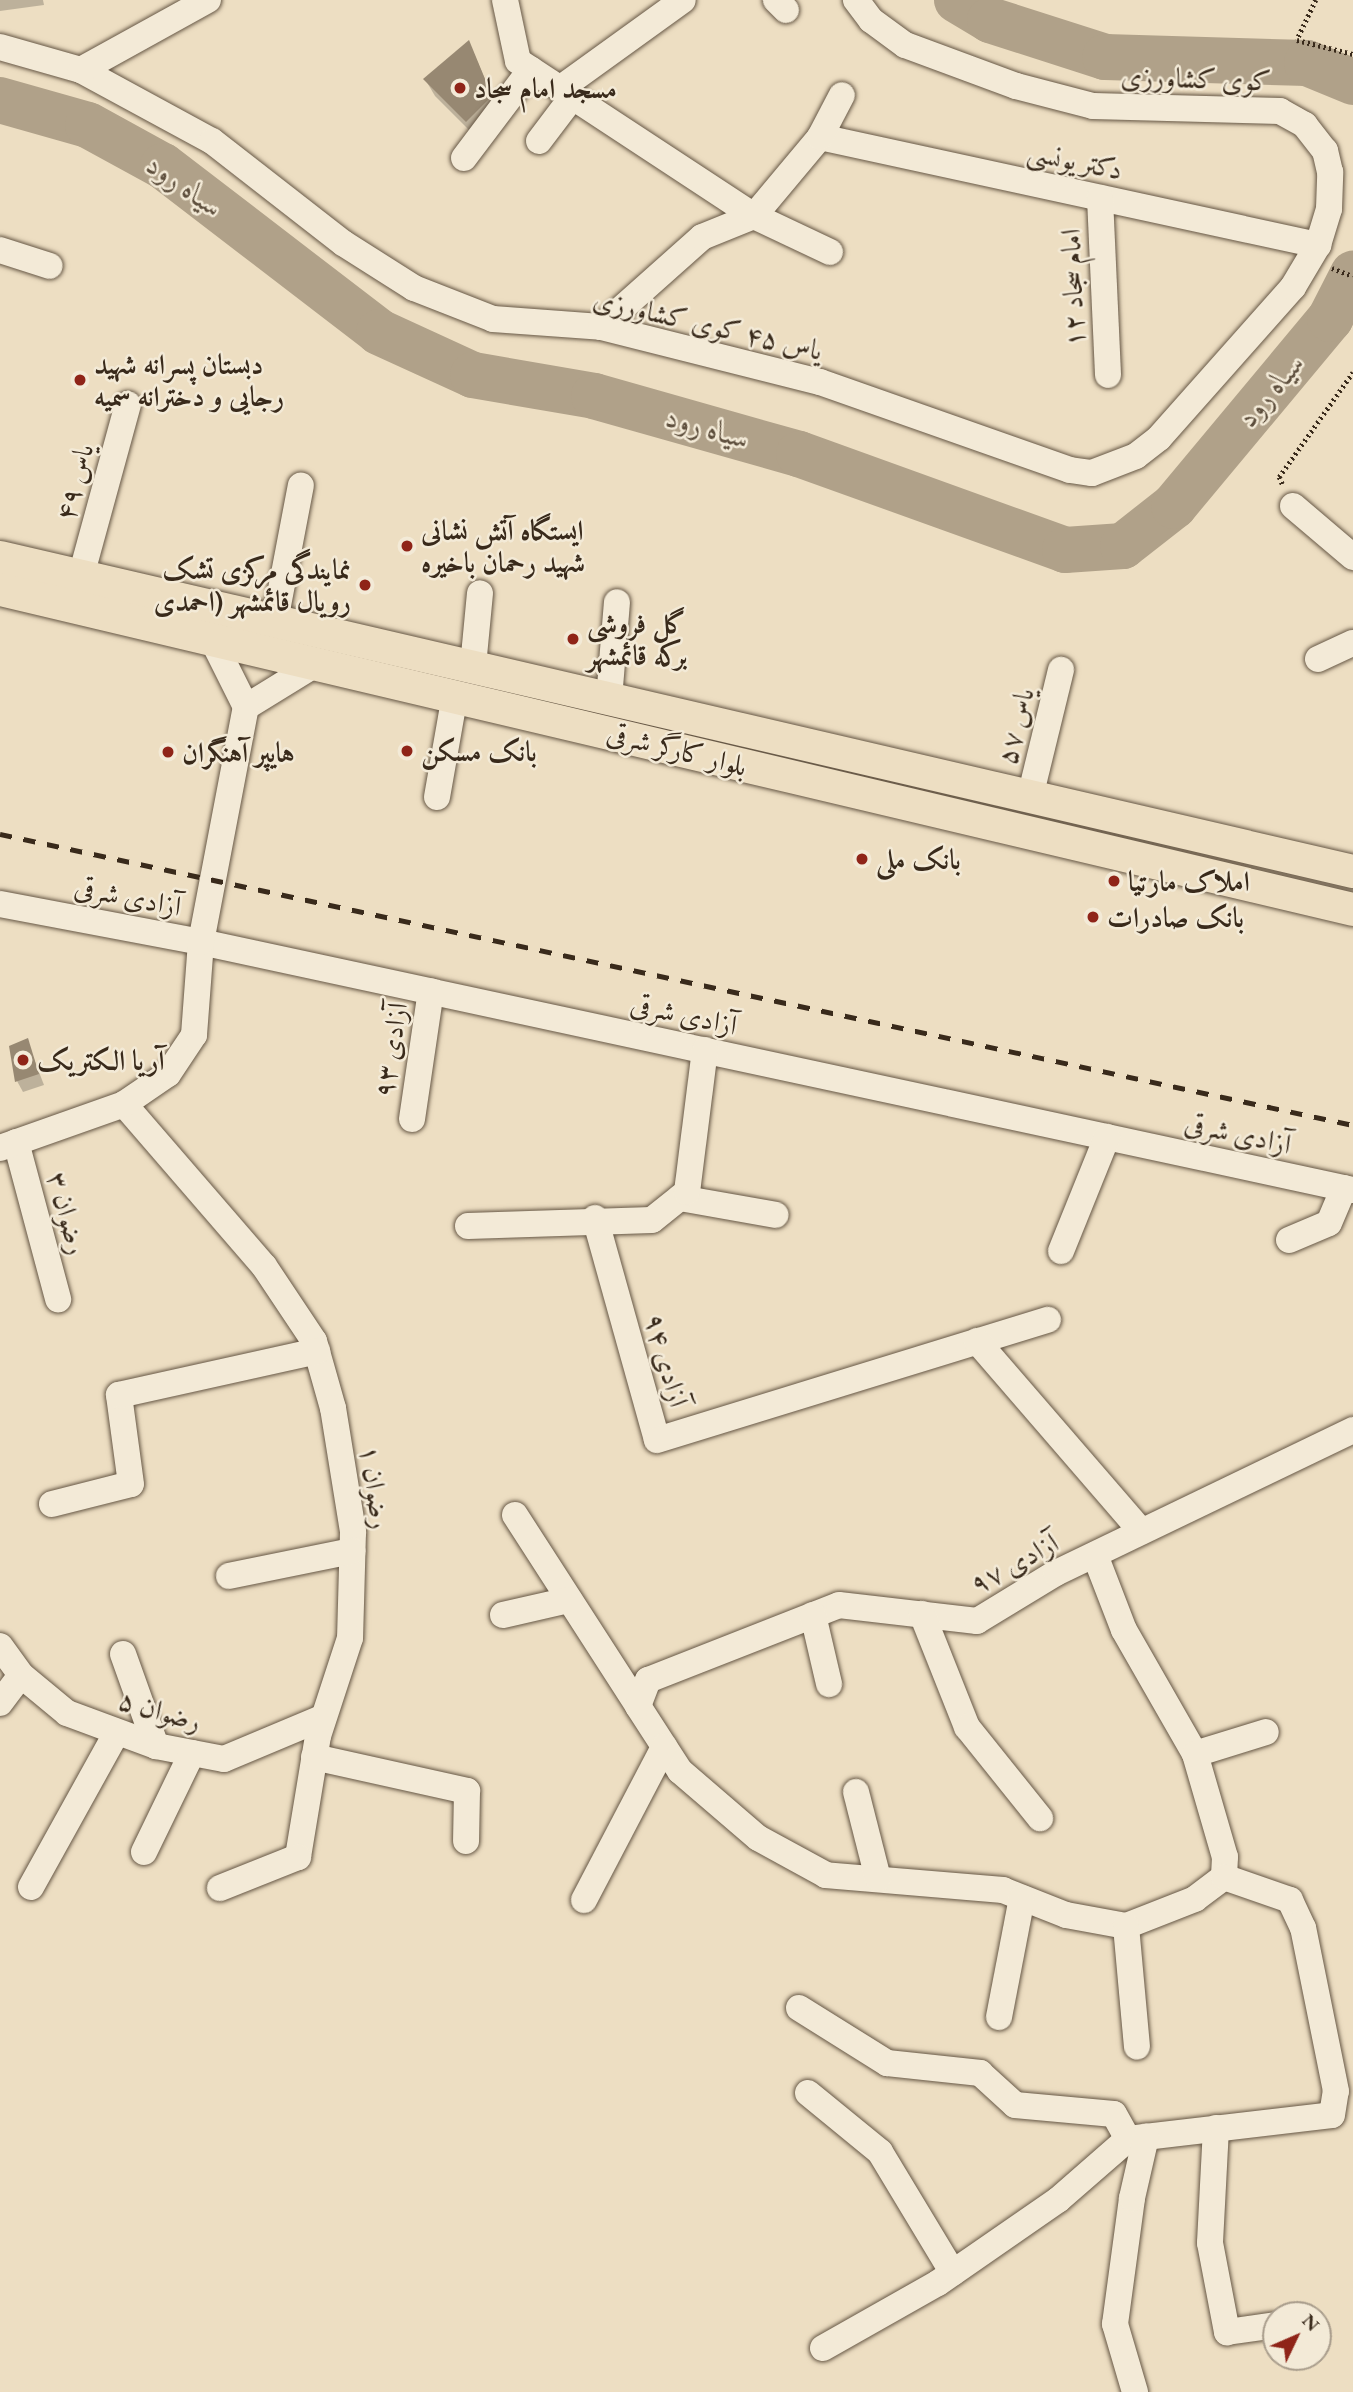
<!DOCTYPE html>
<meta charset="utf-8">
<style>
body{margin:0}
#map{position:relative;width:1353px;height:2392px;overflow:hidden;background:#eddec2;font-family:"EB Garamond",Amiri,serif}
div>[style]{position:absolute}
.shadow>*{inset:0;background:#0003}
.river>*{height:46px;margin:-23px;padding:0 23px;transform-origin:23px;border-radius:23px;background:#b0a189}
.building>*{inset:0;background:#978872}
.path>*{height:4.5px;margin-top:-2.25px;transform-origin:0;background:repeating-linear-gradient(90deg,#392a1b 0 2px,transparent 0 5.5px)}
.roads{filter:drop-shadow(0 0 2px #665745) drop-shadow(0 0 2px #665745)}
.minor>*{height:26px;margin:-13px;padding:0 13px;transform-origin:13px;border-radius:13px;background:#f3ead7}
.major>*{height:33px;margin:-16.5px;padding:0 16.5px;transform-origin:16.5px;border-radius:16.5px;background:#eddec2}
.rail>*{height:5px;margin-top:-2.5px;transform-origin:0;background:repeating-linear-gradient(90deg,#392a1b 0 12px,transparent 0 24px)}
.dots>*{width:19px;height:19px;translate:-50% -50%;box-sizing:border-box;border:4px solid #f3ead7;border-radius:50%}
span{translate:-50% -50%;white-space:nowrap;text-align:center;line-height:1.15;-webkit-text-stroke:5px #f3ead7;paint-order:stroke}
.street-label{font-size:28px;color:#392a1b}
.poi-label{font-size:28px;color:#392a1b;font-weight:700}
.left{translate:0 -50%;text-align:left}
.right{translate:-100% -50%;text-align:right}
.water-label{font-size:30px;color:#5d4e3c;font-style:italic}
.north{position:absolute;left:1262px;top:2301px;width:70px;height:70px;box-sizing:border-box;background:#f3ead7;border:2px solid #a99d8c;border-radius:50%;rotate:46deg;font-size:19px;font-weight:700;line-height:28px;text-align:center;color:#392a1b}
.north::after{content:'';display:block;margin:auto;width:24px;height:32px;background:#8f2418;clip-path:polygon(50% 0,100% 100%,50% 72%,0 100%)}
</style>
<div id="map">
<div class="shadow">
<i style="clip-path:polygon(0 0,43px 0,44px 5px,0 11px)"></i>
<i style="clip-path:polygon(469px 42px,500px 114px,477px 138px,435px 96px,425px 79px)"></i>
<i style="clip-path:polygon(27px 1041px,44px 1085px,23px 1092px,17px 1081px)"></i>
</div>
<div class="river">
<i style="left:957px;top:0;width:39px;rotate:31deg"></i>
<i style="left:990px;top:20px;width:121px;rotate:17.8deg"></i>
<i style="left:1105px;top:57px;width:202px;rotate:1.7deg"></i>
<i style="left:1307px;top:63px;width:50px;rotate:22.4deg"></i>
<i style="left:0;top:100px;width:91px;rotate:15.9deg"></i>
<i style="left:88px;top:125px;width:85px;rotate:28.7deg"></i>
<i style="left:163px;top:166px;width:272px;rotate:37.5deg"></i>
<i style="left:379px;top:332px;width:103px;rotate:24.6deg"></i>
<i style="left:473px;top:375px;width:123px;rotate:9.8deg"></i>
<i style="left:594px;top:396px;width:213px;rotate:15.8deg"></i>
<i style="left:799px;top:454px;width:283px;rotate:19.8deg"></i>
<i style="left:1065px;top:550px;width:58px;rotate:-3.9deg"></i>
<i style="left:1123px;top:546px;width:65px;rotate:-38.1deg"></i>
<i style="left:1174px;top:506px;width:244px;rotate:-50.2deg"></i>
<i style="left:1330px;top:319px;width:51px;rotate:-62.9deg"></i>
</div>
<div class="building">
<i style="clip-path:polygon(469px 40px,492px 96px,466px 122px,423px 79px)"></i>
<i style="clip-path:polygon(28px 1038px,39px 1074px,15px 1082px,9px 1046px)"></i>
</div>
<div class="path">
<i style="left:1316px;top:0;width:44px;rotate:115.4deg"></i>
<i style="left:1297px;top:40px;width:58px;rotate:14deg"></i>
<i style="left:1332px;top:268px;width:22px;rotate:21deg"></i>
<i style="left:1282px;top:484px;width:8px;rotate:-113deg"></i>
<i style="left:1279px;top:477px;width:128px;rotate:-54.8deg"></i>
</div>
<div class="roads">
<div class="minor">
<i style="left:505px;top:0;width:62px;rotate:78deg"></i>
<i style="left:518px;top:61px;width:282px;rotate:33.3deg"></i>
<i style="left:754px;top:216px;width:84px;rotate:25.3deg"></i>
<i style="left:776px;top:0;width:14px;rotate:45deg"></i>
<i style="left:0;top:47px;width:84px;rotate:15.9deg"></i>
<i style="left:81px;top:70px;width:149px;rotate:28.5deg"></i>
<i style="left:212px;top:141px;width:166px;rotate:37.9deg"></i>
<i style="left:343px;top:243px;width:84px;rotate:32.4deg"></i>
<i style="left:414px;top:288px;width:85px;rotate:21.4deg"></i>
<i style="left:493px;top:319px;width:108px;rotate:4.2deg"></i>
<i style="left:601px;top:327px;width:226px;rotate:14.1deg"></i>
<i style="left:820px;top:382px;width:265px;rotate:19.4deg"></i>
<i style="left:1070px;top:470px;width:22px;rotate:8deg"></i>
<i style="left:1092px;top:473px;width:47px;rotate:-21.1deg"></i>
<i style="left:1136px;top:456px;width:29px;rotate:-38deg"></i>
<i style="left:1159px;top:438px;width:202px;rotate:-48.4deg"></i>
<i style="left:1293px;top:287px;width:49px;rotate:-59.2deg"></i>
<i style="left:1318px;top:245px;width:38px;rotate:-73deg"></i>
<i style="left:1329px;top:209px;width:37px;rotate:-88deg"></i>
<i style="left:1330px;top:172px;width:22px;rotate:-103deg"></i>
<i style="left:1325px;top:151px;width:33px;rotate:-128deg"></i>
<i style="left:1305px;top:125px;width:29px;rotate:-151deg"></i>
<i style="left:1280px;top:111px;width:187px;rotate:-178.5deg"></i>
<i style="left:1093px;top:106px;width:80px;rotate:-165.4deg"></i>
<i style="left:1016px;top:86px;width:118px;rotate:-159.7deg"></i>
<i style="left:905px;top:45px;width:42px;rotate:-143.7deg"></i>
<i style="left:871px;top:20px;width:25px;rotate:-127deg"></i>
<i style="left:81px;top:70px;width:145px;rotate:-28.9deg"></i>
<i style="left:561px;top:88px;width:150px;rotate:-35.8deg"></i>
<i style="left:820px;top:137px;width:510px;rotate:12.24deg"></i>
<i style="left:539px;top:141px;width:56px;rotate:-52.9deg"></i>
<i style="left:464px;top:158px;width:111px;rotate:-53deg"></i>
<i style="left:1100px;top:198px;width:177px;rotate:87.4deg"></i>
<i style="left:0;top:250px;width:52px;rotate:17.7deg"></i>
<i style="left:601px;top:327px;width:135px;rotate:-41.7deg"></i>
<i style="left:702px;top:237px;width:56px;rotate:-22deg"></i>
<i style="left:754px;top:216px;width:103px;rotate:-50.1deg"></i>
<i style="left:820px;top:137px;width:47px;rotate:-62.4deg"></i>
<i style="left:1293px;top:506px;width:79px;rotate:40.4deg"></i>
<i style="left:81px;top:576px;width:178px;rotate:-74.7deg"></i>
<i style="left:275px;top:621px;width:138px;rotate:-79.2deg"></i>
<i style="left:1318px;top:659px;width:38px;rotate:-25deg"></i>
<i style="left:473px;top:666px;width:73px;rotate:-84.5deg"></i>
<i style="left:609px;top:699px;width:97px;rotate:-85.3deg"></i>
<i style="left:246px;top:707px;width:82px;rotate:-31.6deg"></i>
<i style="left:437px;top:797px;width:104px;rotate:-80deg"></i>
<i style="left:1030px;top:797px;width:131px;rotate:-76.3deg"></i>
<i style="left:0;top:904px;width:205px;rotate:10.7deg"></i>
<i style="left:201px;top:942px;width:1178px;rotate:12.15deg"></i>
<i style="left:124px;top:1104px;width:214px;rotate:49.2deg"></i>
<i style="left:264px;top:1266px;width:90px;rotate:56.3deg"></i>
<i style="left:314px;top:1341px;width:70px;rotate:74.2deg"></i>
<i style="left:333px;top:1408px;width:126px;rotate:80.8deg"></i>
<i style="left:353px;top:1532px;width:106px;rotate:91.6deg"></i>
<i style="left:350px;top:1638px;width:103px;rotate:108.1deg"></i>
<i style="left:318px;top:1736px;width:123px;rotate:99.4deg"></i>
<i style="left:298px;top:1857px;width:84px;rotate:158.3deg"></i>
<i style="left:412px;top:1119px;width:129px;rotate:-81.6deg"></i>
<i style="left:16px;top:1142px;width:163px;rotate:75deg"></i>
<i style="left:0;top:1148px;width:132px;rotate:-19.5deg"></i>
<i style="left:124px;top:1104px;width:53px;rotate:-34.3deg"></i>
<i style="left:168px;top:1074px;width:47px;rotate:-56.3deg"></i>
<i style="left:194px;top:1035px;width:93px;rotate:-85.7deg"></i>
<i style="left:201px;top:942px;width:239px;rotate:-79.2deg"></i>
<i style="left:246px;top:707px;width:76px;rotate:-116.6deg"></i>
<i style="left:680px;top:1198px;width:97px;rotate:10deg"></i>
<i style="left:595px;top:1218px;width:230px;rotate:74.4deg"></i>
<i style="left:657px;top:1440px;width:409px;rotate:-17.1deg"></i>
<i style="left:468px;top:1226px;width:184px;rotate:-1.9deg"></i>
<i style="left:652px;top:1220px;width:45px;rotate:-38.7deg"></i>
<i style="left:687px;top:1192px;width:143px;rotate:-82.8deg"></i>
<i style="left:1289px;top:1240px;width:43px;rotate:-23deg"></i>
<i style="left:1329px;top:1223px;width:38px;rotate:-67deg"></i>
<i style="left:1061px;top:1251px;width:123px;rotate:-68deg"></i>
<i style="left:977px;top:1341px;width:251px;rotate:49.2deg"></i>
<i style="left:52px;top:1504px;width:81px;rotate:-14.2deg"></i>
<i style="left:131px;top:1484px;width:90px;rotate:-97.7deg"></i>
<i style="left:119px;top:1395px;width:203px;rotate:-12.5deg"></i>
<i style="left:515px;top:1515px;width:227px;rotate:57.2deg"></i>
<i style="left:1095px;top:1555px;width:80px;rotate:68.9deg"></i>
<i style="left:1124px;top:1630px;width:143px;rotate:60.2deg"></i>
<i style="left:1195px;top:1754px;width:107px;rotate:73.8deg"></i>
<i style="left:1225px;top:1857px;width:20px;rotate:93deg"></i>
<i style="left:1224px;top:1877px;width:36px;rotate:143deg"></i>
<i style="left:1195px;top:1899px;width:74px;rotate:158.6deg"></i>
<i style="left:1126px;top:1926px;width:61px;rotate:-169.6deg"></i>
<i style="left:1066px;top:1915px;width:68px;rotate:-158.4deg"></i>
<i style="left:1003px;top:1890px;width:178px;rotate:-175.2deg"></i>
<i style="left:826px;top:1875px;width:77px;rotate:-151.4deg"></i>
<i style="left:758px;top:1838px;width:103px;rotate:-139.3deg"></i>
<i style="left:680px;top:1771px;width:77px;rotate:-122.9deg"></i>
<i style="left:638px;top:1706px;width:28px;rotate:-69deg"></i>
<i style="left:648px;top:1680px;width:205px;rotate:-21.4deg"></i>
<i style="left:839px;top:1605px;width:139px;rotate:6.6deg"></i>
<i style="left:977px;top:1621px;width:92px;rotate:-31.3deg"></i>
<i style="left:1056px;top:1573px;width:330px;rotate:-25.7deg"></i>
<i style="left:229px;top:1576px;width:126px;rotate:-11.5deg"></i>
<i style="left:922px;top:1614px;width:122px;rotate:68.3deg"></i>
<i style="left:967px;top:1727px;width:117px;rotate:51.3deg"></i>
<i style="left:503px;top:1615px;width:68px;rotate:-12.8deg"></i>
<i style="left:813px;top:1615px;width:71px;rotate:76.9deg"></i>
<i style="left:0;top:1646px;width:36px;rotate:54deg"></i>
<i style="left:21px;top:1675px;width:60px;rotate:39.6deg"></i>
<i style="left:67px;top:1713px;width:95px;rotate:20.3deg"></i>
<i style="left:156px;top:1746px;width:69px;rotate:10.8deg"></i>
<i style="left:224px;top:1759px;width:108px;rotate:-22.8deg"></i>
<i style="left:123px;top:1654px;width:98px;rotate:70.3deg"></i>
<i style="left:0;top:1703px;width:35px;rotate:-53deg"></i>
<i style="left:1195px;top:1754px;width:74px;rotate:-17.2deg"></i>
<i style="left:314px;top:1757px;width:157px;rotate:12.5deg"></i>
<i style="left:467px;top:1791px;width:50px;rotate:91.1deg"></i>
<i style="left:856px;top:1792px;width:89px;rotate:75.7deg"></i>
<i style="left:144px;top:1852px;width:110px;rotate:-64.1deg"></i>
<i style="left:31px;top:1887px;width:177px;rotate:-61deg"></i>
<i style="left:584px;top:1900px;width:173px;rotate:-62.4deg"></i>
<i style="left:1126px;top:1926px;width:121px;rotate:84.8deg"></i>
<i style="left:799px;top:2008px;width:104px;rotate:32deg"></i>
<i style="left:887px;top:2063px;width:94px;rotate:6.1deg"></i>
<i style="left:980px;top:2073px;width:47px;rotate:42.4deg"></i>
<i style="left:1015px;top:2105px;width:99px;rotate:5.2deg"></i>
<i style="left:1114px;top:2114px;width:29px;rotate:61deg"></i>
<i style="left:999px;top:2017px;width:121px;rotate:-79.1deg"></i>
<i style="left:808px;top:2093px;width:93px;rotate:39.3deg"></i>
<i style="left:880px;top:2152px;width:141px;rotate:58.9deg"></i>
<i style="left:1216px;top:2128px;width:115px;rotate:93deg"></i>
<i style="left:1210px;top:2243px;width:91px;rotate:79.2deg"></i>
<i style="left:1227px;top:2332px;width:49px;rotate:-8.1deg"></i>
<i style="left:823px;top:2348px;width:132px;rotate:-29.5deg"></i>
<i style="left:938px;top:2283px;width:146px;rotate:-34.7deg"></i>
<i style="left:1058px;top:2200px;width:93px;rotate:-41.1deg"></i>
<i style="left:1128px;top:2139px;width:205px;rotate:-6.7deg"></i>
<i style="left:1332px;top:2115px;width:24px;rotate:-81deg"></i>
<i style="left:1336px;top:2091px;width:166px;rotate:-101.4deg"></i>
<i style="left:1303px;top:1928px;width:31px;rotate:-115deg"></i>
<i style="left:1290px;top:1900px;width:70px;rotate:-160.8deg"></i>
<i style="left:1135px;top:2392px;width:71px;rotate:-106.4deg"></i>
<i style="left:1115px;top:2324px;width:127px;rotate:-82.3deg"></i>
<i style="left:1132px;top:2198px;width:63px;rotate:-77.1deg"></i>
</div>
<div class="major">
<i style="left:0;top:557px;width:1389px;rotate:13.07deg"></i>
<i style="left:0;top:589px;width:1390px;rotate:13.31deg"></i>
</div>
</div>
<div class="rail">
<i style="left:0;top:834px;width:1384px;rotate:12.14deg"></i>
</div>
<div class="dots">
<i style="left:460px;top:88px;background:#8f2418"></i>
<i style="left:80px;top:380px;background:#8f2418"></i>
<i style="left:407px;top:546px;background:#8f2418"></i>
<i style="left:365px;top:585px;background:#8f2418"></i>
<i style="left:573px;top:639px;background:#8f2418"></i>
<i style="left:407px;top:751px;background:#8f2418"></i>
<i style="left:168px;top:752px;background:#8f2418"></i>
<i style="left:862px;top:859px;background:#8f2418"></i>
<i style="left:1114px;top:881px;background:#8f2418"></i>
<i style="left:1093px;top:917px;background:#8f2418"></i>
<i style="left:23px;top:1060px;background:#8f2418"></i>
</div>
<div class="street-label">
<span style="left:1196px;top:78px;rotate:2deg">کوی کشاورزی</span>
<span style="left:1075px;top:160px;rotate:12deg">دکتر یونسی</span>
<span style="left:1072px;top:288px;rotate:-92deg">امام سجاد ۱۲</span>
<span style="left:708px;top:324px;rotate:13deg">یاس ۴۵ کوی کشاورزی</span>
<span style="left:74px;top:482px;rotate:-75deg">یاس ۴۹</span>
<span style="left:1015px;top:726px;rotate:-76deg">یاس ۵۷</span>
<span style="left:677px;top:749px;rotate:14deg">بلوار کارگر شرقی</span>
<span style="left:128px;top:896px;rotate:11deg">آزادی شرقی</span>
<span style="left:684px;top:1014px;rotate:12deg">آزادی شرقی</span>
<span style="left:390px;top:1050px;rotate:-81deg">آزادی ۹۳</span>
<span style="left:1238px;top:1133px;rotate:12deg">آزادی شرقی</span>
<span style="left:68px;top:1213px;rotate:75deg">رضوان ۳</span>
<span style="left:667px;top:1360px;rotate:74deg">آزادی ۹۴</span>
<span style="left:376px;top:1487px;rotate:82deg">رضوان ۱</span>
<span style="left:1014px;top:1563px;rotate:-29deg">آزادی ۹۷</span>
<span style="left:160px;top:1710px;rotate:16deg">رضوان ۵</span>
</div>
<div class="poi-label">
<span class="left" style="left:474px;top:88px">مسجد امام سجاد</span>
<span class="left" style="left:94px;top:380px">دبستان پسرانه شهید<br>رجایی و دخترانه سمیه</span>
<span class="left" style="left:421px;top:546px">ایستگاه آتش نشانی<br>شهید رحمان باخیره</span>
<span class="right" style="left:351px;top:585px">نمایندگی مرکزی تشک<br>رویال قائمشهر (احمدی</span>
<span class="left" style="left:587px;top:639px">گل فروشی<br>برکه قائمشهر</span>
<span class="left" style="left:421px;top:751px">بانک مسکن</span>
<span class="left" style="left:182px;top:752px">هایپر آهنگران</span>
<span class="left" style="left:876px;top:859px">بانک ملی</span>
<span class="left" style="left:1128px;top:881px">املاک مارتیا</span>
<span class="left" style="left:1107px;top:917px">بانک صادرات</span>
<span class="left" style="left:37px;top:1060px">آریا الکتریک</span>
</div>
<div class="water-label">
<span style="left:185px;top:186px;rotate:35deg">سیاه رود</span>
<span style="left:1271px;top:390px;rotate:-50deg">سیاه رود</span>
<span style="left:708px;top:428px;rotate:16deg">سیاه رود</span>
</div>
<div class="north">N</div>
</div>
